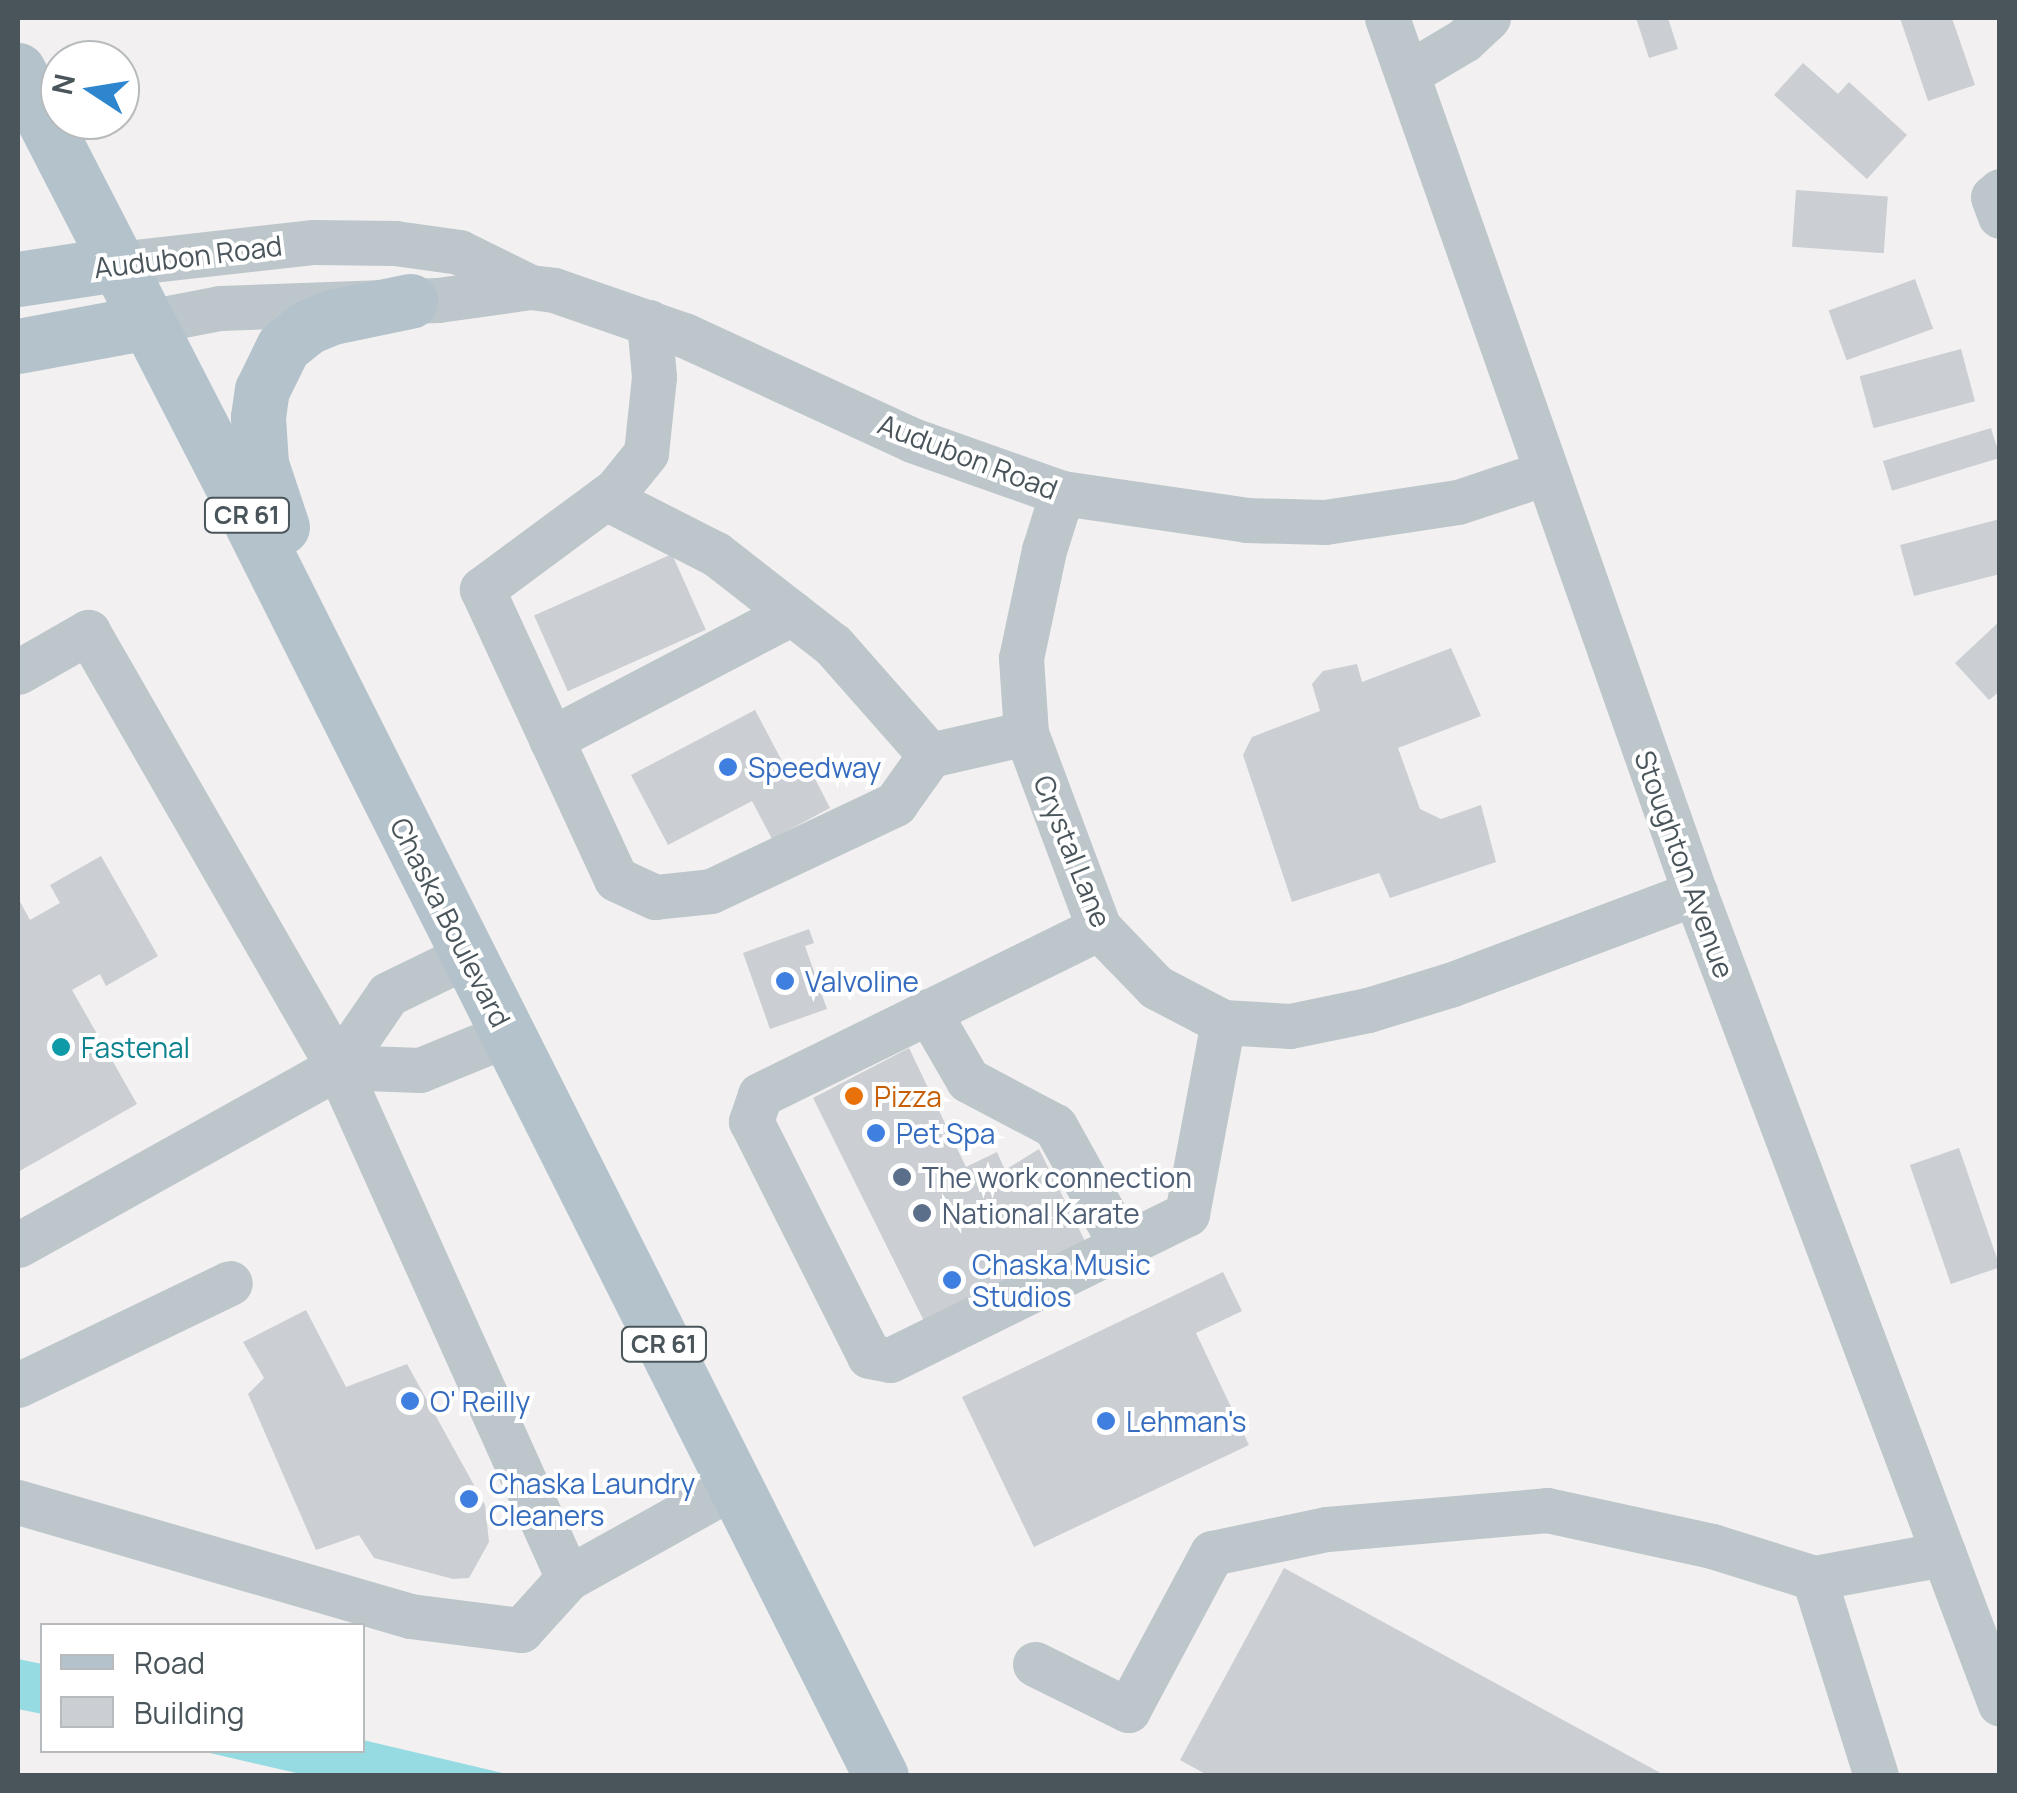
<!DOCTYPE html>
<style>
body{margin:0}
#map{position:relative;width:2017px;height:1793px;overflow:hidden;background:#f2f0f0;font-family:Manrope,sans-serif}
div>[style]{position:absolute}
.water>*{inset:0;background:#96dbe2}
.building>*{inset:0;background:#cbced2;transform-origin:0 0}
.minor>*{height:45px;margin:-22.5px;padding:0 22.5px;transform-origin:22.5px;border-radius:22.5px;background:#bdc6cb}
.major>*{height:55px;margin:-27.5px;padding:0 27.5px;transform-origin:27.5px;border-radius:27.5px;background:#b3c2cb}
.dots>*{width:28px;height:28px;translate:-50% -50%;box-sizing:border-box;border:5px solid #fff;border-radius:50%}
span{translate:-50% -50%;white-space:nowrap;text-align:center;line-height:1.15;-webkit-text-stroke:8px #fff;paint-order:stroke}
.shield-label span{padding:2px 8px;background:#fff;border:2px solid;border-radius:8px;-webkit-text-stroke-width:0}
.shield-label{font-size:25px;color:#4a555b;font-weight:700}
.street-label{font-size:28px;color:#4a555b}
.shop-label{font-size:28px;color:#366cbe}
.left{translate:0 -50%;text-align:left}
.culture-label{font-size:28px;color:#0d838f}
.food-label{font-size:28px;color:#c56008}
.service-label{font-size:28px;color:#4e5e75}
.frame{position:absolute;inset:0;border:20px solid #4a555b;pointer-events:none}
.legend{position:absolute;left:40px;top:1623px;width:325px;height:130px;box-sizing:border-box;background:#fff;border:2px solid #b7bbbd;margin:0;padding:12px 18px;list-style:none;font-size:30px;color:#4a555b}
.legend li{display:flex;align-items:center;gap:20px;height:50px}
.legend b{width:50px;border:2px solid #b7bbbd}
.north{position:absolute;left:40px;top:40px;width:100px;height:100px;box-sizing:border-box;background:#fff;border:2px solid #b7bbbd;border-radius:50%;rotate:282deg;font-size:28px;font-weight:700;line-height:40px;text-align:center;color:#4a555b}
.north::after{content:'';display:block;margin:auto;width:35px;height:45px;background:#2e86ce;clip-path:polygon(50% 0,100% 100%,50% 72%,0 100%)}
</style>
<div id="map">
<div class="water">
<i style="clip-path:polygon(18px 1659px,42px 1664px,42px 1714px,18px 1709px)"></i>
<i style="clip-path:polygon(363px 1740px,511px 1775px,305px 1775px,201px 1751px,362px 1750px)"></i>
</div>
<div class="building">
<i style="clip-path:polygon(1636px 18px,1668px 18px,1678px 49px,1649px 58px)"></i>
<i style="clip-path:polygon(1900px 18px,1952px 18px,1975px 85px,1928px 101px)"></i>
<i style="clip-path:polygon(1803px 63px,1838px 94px,1849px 82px,1907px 135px,1867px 179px,1774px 95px)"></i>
<i style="left:1796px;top:190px;width:92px;height:57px;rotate:4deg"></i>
<i style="left:1915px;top:279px;width:53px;height:92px;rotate:70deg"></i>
<i style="left:1961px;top:349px;width:54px;height:105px;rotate:75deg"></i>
<i style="left:1991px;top:428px;width:31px;height:113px;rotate:73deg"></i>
<i style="clip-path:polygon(2000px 519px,2000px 574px,1914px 596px,1900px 545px)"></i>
<i style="left:672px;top:554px;width:83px;height:151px;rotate:66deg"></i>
<i style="clip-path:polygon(2000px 621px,2000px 691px,1989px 700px,1955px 663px)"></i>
<i style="clip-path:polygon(1451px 648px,1481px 716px,1398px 748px,1420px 809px,1441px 819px,1481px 805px,1496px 862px,1390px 898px,1379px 873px,1292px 902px,1243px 755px,1252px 737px,1320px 711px,1312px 684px,1323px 671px,1357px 664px,1362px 682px)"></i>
<i style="clip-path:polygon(755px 710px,791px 778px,810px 769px,830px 808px,772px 839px,752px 801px,668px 845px,631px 775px)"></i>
<i style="clip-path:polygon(101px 856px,158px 956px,106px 986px,100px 974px,72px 990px,137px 1104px,18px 1172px,18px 898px,30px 920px,60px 903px,50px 885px)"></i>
<i style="clip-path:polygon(809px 929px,814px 943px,805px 946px,827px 1009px,770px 1029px,743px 953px)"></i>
<i style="clip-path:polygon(909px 1048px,966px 1167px,997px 1152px,1005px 1170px,1039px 1149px,1086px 1243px,925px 1323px,813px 1098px)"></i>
<i style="left:1959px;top:1148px;width:126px;height:52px;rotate:71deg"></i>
<i style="clip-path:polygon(1223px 1272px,1242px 1311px,1196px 1333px,1249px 1445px,1034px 1547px,962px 1397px)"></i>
<i style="clip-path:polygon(306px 1310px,346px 1387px,407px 1364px,485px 1505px,489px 1542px,469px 1578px,453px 1579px,374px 1558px,359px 1535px,316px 1550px,248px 1394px,264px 1378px,243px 1342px)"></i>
<i style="clip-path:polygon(1284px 1568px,1666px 1776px,1209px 1776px,1180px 1760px)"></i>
</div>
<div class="minor">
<i style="left:1387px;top:18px;width:928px;rotate:70.61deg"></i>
<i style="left:1695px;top:893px;width:866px;rotate:69.39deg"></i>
<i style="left:1407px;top:74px;width:66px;rotate:-30.8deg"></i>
<i style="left:1464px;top:40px;width:33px;rotate:-43deg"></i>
<i style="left:2000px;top:191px;width:9px;rotate:139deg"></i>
<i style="left:1993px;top:197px;width:20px;rotate:70deg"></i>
<i style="left:117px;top:264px;width:198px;rotate:-6.4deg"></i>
<i style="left:314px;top:242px;width:81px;rotate:0.7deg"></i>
<i style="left:395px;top:243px;width:65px;rotate:8deg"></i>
<i style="left:459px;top:252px;width:79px;rotate:26.2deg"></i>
<i style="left:147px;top:322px;width:74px;rotate:-10.9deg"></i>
<i style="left:220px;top:308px;width:218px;rotate:-2.1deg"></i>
<i style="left:438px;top:300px;width:93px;rotate:-8deg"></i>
<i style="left:530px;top:287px;width:24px;rotate:7deg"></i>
<i style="left:554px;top:290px;width:138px;rotate:19.1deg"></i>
<i style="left:684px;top:335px;width:251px;rotate:24.7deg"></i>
<i style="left:912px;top:440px;width:159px;rotate:19.5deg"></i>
<i style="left:1062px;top:493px;width:186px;rotate:8.3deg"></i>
<i style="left:1246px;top:520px;width:79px;rotate:1.5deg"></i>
<i style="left:1325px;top:522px;width:134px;rotate:-8.6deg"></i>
<i style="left:1458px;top:502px;width:92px;rotate:-18.4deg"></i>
<i style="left:649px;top:322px;width:55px;rotate:84.8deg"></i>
<i style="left:654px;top:377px;width:76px;rotate:96deg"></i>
<i style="left:646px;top:453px;width:48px;rotate:129deg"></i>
<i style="left:616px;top:490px;width:167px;rotate:143.5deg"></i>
<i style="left:482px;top:589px;width:319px;rotate:65.2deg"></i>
<i style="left:616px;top:879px;width:43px;rotate:24.8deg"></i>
<i style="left:655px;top:897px;width:56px;rotate:-6.1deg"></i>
<i style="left:711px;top:891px;width:204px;rotate:-25.3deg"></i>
<i style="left:895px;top:804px;width:60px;rotate:-54.5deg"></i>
<i style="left:930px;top:755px;width:98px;rotate:-12.9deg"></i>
<i style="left:1062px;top:493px;width:60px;rotate:107.5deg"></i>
<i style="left:1044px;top:550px;width:110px;rotate:102deg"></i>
<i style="left:1021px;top:658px;width:75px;rotate:86.2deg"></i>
<i style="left:1026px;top:733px;width:208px;rotate:69.5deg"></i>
<i style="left:1099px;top:928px;width:82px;rotate:46deg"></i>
<i style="left:1156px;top:987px;width:76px;rotate:27.6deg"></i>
<i style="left:1223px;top:1022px;width:67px;rotate:3.4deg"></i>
<i style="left:1290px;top:1026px;width:80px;rotate:-11.6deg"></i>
<i style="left:1368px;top:1010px;width:86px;rotate:-17deg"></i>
<i style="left:1450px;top:985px;width:262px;rotate:-20.6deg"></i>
<i style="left:606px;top:498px;width:123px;rotate:27deg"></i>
<i style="left:716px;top:554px;width:148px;rotate:37.9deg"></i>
<i style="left:833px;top:645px;width:147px;rotate:48.6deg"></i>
<i style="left:18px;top:672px;width:81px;rotate:-29.7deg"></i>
<i style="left:88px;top:632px;width:502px;rotate:60.11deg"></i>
<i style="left:338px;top:1067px;width:560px;rotate:65.77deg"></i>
<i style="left:551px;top:739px;width:272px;rotate:-27.6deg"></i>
<i style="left:1099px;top:928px;width:378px;rotate:153.8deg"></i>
<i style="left:760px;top:1095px;width:28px;rotate:109deg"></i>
<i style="left:751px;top:1121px;width:263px;rotate:63.3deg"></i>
<i style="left:869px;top:1356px;width:21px;rotate:11deg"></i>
<i style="left:890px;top:1360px;width:331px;rotate:-26.2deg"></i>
<i style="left:1187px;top:1214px;width:195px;rotate:-79.4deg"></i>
<i style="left:928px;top:1011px;width:80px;rotate:59.9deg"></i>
<i style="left:968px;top:1080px;width:98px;rotate:27.9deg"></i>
<i style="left:1055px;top:1126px;width:138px;rotate:61deg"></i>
<i style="left:338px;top:1067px;width:82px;rotate:2.1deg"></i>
<i style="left:420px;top:1070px;width:95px;rotate:-22.2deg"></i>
<i style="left:18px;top:1245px;width:366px;rotate:-29.1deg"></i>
<i style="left:338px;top:1067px;width:88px;rotate:-55.6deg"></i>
<i style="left:388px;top:994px;width:89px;rotate:-26deg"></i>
<i style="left:18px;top:1385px;width:235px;rotate:-25.7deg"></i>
<i style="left:18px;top:1502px;width:408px;rotate:16.2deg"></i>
<i style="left:410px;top:1616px;width:112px;rotate:7.2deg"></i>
<i style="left:521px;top:1630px;width:70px;rotate:-47.9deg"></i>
<i style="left:568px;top:1578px;width:191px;rotate:-29.1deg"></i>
<i style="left:1814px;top:1578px;width:207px;rotate:72.6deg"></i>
<i style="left:1035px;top:1664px;width:104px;rotate:26.3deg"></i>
<i style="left:1128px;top:1710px;width:178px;rotate:-61.9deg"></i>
<i style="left:1212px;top:1553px;width:117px;rotate:-11.8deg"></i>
<i style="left:1327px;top:1529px;width:221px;rotate:-4.9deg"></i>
<i style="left:1547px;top:1510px;width:169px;rotate:12.3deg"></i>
<i style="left:1712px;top:1546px;width:107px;rotate:17.4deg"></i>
<i style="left:1814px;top:1578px;width:132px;rotate:-10.5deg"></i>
</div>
<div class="major">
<i style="left:18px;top:70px;width:503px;rotate:62.77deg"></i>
<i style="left:248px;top:517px;width:1409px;rotate:63.31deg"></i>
<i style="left:18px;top:279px;width:100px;rotate:-8.6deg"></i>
<i style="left:18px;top:346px;width:131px;rotate:-10.5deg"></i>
<i style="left:282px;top:527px;width:66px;rotate:-108.4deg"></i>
<i style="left:261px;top:464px;width:47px;rotate:-93.7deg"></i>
<i style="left:258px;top:417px;width:27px;rotate:-82deg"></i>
<i style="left:262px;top:390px;width:48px;rotate:-64deg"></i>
<i style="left:283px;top:347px;width:32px;rotate:-39deg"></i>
<i style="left:308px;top:327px;width:26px;rotate:-23deg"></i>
<i style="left:332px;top:317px;width:80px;rotate:-11.6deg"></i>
</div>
<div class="dots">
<i style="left:728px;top:767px;background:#3f7fe0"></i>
<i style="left:785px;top:981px;background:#3f7fe0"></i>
<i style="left:61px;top:1047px;background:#0f9aa8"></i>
<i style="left:854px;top:1096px;background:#e8710a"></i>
<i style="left:876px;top:1133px;background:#3f7fe0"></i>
<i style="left:902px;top:1177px;background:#5c6f8a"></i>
<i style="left:922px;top:1213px;background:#5c6f8a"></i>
<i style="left:952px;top:1280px;background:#3f7fe0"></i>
<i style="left:410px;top:1401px;background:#3f7fe0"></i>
<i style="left:1106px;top:1421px;background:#3f7fe0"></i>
<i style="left:469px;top:1499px;background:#3f7fe0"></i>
</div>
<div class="shield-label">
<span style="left:247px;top:515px">CR 61</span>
<span style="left:664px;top:1344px">CR 61</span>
</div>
<div class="street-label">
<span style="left:188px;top:256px;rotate:-7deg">Audubon Road</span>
<span style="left:968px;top:456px;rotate:21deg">Audubon Road</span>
<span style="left:1073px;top:851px;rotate:68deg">Crystal Lane</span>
<span style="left:1685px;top:864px;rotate:70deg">Stoughton Avenue</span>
<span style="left:451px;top:922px;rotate:63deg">Chaska Boulevard</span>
</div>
<div class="shop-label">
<span class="left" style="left:748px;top:767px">Speedway</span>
<span class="left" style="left:805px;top:981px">Valvoline</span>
<span class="left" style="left:896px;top:1133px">Pet Spa</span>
<span class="left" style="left:972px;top:1280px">Chaska Music<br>Studios</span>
<span class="left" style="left:430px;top:1401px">O' Reilly</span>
<span class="left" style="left:1126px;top:1421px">Lehman's</span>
<span class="left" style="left:489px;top:1499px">Chaska Laundry<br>Cleaners</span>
</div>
<div class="culture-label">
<span class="left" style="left:81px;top:1047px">Fastenal</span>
</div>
<div class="food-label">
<span class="left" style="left:874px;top:1096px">Pizza</span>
</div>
<div class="service-label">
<span class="left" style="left:922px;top:1177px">The work connection</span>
<span class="left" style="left:942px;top:1213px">National Karate</span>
</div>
<div class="frame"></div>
<ul class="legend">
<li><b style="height:12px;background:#b3c2cb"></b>Road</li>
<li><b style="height:28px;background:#cbced2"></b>Building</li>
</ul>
<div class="north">N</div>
</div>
